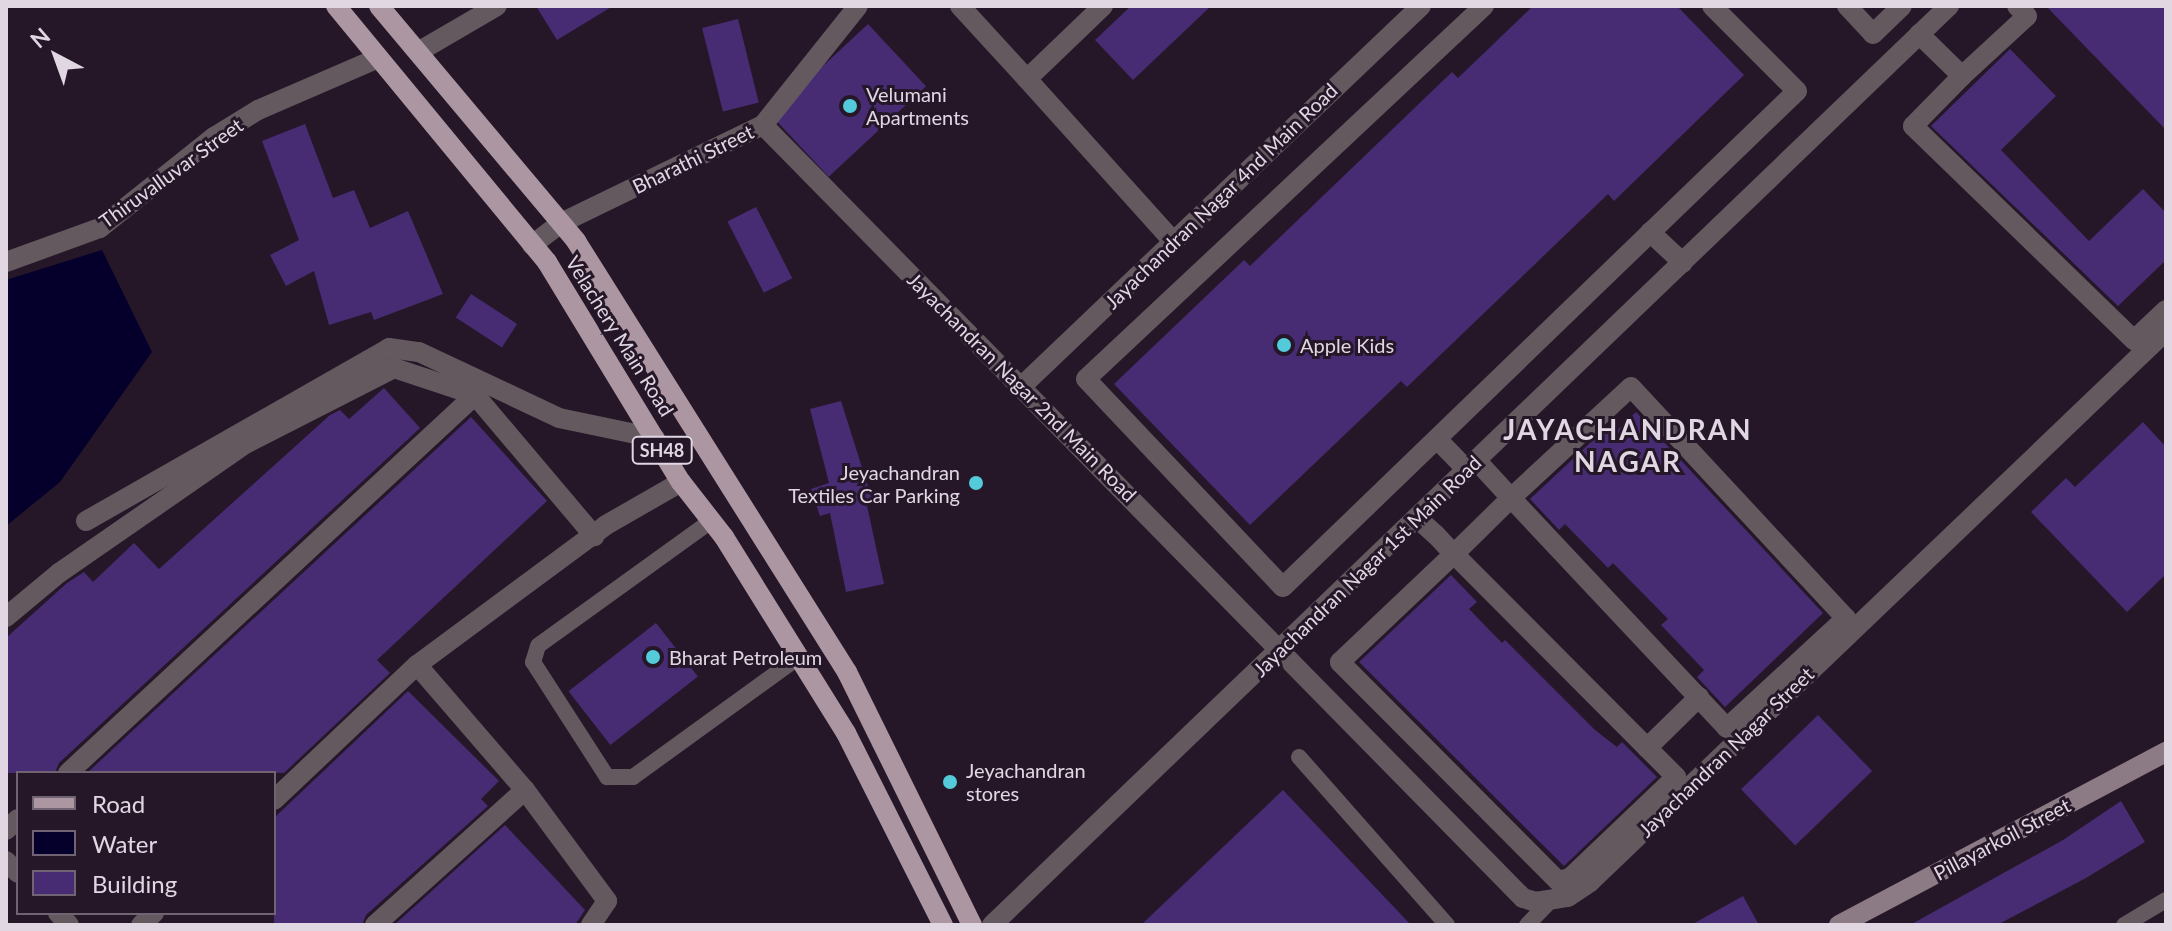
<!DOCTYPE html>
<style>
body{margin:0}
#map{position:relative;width:2172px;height:931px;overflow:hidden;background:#251728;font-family:Lato,sans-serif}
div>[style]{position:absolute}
.water>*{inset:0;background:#04002b}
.building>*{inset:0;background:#472c74;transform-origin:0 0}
.lane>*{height:16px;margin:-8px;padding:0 8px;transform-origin:8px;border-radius:8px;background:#63595f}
.street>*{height:20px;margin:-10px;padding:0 10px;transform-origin:10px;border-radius:10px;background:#63595f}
.secondary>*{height:20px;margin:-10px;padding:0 10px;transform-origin:10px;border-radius:10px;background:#8c7b85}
.primary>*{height:20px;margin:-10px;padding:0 10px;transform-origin:10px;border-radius:10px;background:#ab96a2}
.dots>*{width:22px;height:22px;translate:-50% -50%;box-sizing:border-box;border:4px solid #251728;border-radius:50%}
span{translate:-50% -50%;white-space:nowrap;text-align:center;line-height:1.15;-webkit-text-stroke:6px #251728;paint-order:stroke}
.shield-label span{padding:2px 6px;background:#251728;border:2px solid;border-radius:6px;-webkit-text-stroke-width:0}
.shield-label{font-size:18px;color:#e0d7e3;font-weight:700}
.poi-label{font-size:20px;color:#e0d7e3}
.left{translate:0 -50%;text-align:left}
.right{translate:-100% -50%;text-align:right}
.street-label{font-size:20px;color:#e0d7e3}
.district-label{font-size:28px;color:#e0d7e3;font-weight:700;letter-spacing:2px}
.frame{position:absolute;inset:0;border:8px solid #e0d7e3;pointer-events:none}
.legend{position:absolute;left:16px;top:771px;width:260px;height:144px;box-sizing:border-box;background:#251728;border:2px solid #706473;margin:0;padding:10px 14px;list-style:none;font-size:24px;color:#e0d7e3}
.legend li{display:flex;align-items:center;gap:16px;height:40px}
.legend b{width:40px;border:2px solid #706473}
.north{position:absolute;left:16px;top:16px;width:80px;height:80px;-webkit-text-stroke:6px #251728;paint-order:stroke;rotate:319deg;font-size:22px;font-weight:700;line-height:32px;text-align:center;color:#e0d7e3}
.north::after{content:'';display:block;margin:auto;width:28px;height:36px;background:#e0d7e3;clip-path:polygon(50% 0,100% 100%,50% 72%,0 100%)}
</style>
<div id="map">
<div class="water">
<i style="clip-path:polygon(102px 250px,152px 352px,60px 482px,6px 526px,6px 280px)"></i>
</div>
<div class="building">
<i style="clip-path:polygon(536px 6px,613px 6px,557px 40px)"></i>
<i style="clip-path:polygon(1131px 6px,1211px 6px,1133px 80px,1095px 40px)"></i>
<i style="clip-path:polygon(1533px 6px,1677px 6px,1744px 75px,1614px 201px,1608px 194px,1407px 387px,1401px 381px,1250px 525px,1114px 384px,1244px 260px,1250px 266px,1452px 72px,1458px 78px)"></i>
<i style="clip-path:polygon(2046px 6px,2166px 6px,2166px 130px)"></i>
<i style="left:738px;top:19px;width:86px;height:37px;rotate:76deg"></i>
<i style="left:868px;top:24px;width:85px;height:133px;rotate:47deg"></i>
<i style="clip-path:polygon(2010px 49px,2056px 96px,2001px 150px,2089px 241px,2143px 189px,2166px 213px,2166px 260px,2118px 306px,1931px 126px)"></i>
<i style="clip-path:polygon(305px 124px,333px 198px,354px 190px,370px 228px,408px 211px,443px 294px,374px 320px,371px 312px,329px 325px,314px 271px,286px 286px,270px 255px,299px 240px,262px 141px)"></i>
<i style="left:756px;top:207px;width:80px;height:32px;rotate:63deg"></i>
<i style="left:471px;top:294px;width:55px;height:28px;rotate:33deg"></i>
<i style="clip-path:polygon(384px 388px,420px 428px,59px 763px,55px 773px,6px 773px,6px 638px,67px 583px,84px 572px,93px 582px,134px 543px,159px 569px,330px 415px,340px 410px,349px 419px)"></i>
<i style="clip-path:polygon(841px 401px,872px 499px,866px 501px,884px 584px,846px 592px,830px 513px,820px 516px,811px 489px,829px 483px,810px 409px)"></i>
<i style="clip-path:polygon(1636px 412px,1823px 613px,1725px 707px,1697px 677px,1704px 670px,1661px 625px,1668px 619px,1613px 563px,1608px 568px,1565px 524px,1559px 530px,1530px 499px,1605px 429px,1611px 436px)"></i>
<i style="clip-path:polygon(471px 417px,547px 501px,377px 660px,390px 673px,284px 773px,87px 773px)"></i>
<i style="clip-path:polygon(2143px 422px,2166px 447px,2166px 574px,2127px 612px,2031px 512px,2066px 478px,2075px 487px)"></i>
<i style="clip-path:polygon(1451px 575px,1477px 602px,1469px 609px,1502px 643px,1505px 640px,1595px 730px,1617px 747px,1622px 742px,1657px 777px,1564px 866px,1359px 662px)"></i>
<i style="left:656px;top:623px;width:68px;height:111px;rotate:52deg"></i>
<i style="clip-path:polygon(408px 691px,499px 781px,481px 799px,488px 806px,366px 915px,362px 925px,274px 925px,274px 818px)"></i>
<i style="left:1818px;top:715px;width:78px;height:107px;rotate:46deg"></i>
<i style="clip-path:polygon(1283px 790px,1411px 925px,1141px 925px)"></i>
<i style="clip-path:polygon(2121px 801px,2145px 842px,2086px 878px,1997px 925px,1910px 925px,2063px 840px)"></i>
<i style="clip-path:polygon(505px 825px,585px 910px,575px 925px,394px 925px)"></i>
<i style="clip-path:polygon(1743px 896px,1759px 925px,1691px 925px)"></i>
</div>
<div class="lane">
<i style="left:711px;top:521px;width:213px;rotate:144.2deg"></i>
<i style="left:538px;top:646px;width:17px;rotate:107deg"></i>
<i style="left:533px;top:662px;width:137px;rotate:57.2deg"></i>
<i style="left:607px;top:777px;width:26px"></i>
<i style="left:633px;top:777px;width:205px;rotate:-35.9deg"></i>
<i style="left:1299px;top:757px;width:224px;rotate:48.6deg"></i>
<i style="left:1527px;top:925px;width:30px;rotate:-46deg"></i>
<i style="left:2124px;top:925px;width:49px;rotate:-30.8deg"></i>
</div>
<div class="street">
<i style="left:960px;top:6px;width:99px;rotate:47.5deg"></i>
<i style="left:1103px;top:6px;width:105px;rotate:136.2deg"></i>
<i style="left:1027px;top:79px;width:218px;rotate:48deg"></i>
<i style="left:1484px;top:6px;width:545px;rotate:136.86deg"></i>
<i style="left:1086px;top:379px;width:286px;rotate:46.6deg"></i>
<i style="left:1283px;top:587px;width:714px;rotate:-43.98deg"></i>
<i style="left:1797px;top:91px;width:120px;rotate:-135deg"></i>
<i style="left:1847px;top:6px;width:38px;rotate:47deg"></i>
<i style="left:1873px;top:34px;width:40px;rotate:-44deg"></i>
<i style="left:1919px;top:34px;width:60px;rotate:44.3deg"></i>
<i style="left:1962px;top:76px;width:88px;rotate:-42.7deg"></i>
<i style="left:2027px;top:16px;width:14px;rotate:-135deg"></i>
<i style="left:418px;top:52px;width:91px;rotate:-30.2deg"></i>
<i style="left:1962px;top:76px;width:70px;rotate:134.4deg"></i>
<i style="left:1913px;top:126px;width:308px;rotate:44.1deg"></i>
<i style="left:2134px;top:340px;width:44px;rotate:-43.2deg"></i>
<i style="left:763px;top:125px;width:1084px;rotate:45.49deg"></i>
<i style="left:1523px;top:898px;width:14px;rotate:17deg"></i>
<i style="left:1536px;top:902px;width:32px;rotate:-9deg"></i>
<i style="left:1568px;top:897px;width:27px;rotate:-34deg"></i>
<i style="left:1590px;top:882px;width:797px;rotate:-43.73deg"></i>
<i style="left:1650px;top:232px;width:45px;rotate:43.2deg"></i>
<i style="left:532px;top:245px;width:36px;rotate:-37deg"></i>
<i style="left:561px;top:223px;width:225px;rotate:-25.9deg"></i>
<i style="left:763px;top:125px;width:152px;rotate:-51.4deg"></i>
<i style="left:6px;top:262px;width:100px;rotate:-19.9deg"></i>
<i style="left:100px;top:228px;width:146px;rotate:-38.6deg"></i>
<i style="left:214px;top:137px;width:52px;rotate:-31.5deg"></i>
<i style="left:258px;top:110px;width:131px;rotate:-23.4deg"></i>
<i style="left:1022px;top:386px;width:551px;rotate:-43.6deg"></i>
<i style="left:1437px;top:439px;width:43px;rotate:45.9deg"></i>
<i style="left:1417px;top:518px;width:25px;rotate:42deg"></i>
<i style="left:1436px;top:535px;width:26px;rotate:47deg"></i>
<i style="left:1454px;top:554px;width:315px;rotate:45.1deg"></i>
<i style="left:1676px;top:777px;width:146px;rotate:136.4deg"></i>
<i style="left:1570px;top:878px;width:12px;rotate:166deg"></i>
<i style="left:1558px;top:881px;width:309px;rotate:-134.9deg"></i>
<i style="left:1340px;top:662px;width:157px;rotate:-43.5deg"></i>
<i style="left:1454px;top:554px;width:80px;rotate:-44.5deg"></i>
<i style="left:1511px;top:498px;width:163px;rotate:-42.8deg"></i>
<i style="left:1631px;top:387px;width:316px;rotate:47.1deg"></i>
<i style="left:1846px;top:618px;width:162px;rotate:137.3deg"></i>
<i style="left:1727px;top:728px;width:316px;rotate:-133.2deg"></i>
<i style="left:1511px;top:498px;width:50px;rotate:-132.6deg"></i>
<i style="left:86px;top:521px;width:349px;rotate:-29.7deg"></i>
<i style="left:389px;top:348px;width:30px;rotate:8deg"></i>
<i style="left:419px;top:352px;width:155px;rotate:25.2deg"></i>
<i style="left:559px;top:418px;width:98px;rotate:11.8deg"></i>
<i style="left:6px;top:617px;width:69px;rotate:-39.7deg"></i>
<i style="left:59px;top:573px;width:229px;rotate:-34.7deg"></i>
<i style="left:247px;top:443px;width:165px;rotate:-27deg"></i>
<i style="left:394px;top:368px;width:85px;rotate:18.4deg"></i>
<i style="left:1647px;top:748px;width:73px;rotate:-44.4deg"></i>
<i style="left:68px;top:773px;width:555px;rotate:-42.88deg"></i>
<i style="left:475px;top:395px;width:185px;rotate:49.8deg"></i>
<i style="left:525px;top:790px;width:138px;rotate:53.5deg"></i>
<i style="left:607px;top:901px;width:29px;rotate:124deg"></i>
<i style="left:274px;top:800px;width:197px;rotate:-43.4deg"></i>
<i style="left:417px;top:665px;width:235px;rotate:-36.5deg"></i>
<i style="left:606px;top:525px;width:86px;rotate:-29.8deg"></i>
<i style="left:6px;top:830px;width:16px;rotate:-43deg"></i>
<i style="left:6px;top:861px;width:17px;rotate:45deg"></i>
<i style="left:58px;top:913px;width:16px;rotate:47deg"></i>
<i style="left:141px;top:925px;width:18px;rotate:-43deg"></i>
<i style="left:375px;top:925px;width:202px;rotate:-42deg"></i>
<i style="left:525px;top:790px;width:165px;rotate:-130.8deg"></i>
<i style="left:992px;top:925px;width:1327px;rotate:-43.84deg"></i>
</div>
<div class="secondary">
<i style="left:1839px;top:925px;width:370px;rotate:-27.9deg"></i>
</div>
<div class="primary">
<i style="left:336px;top:6px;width:332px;rotate:50.5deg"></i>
<i style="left:547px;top:262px;width:258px;rotate:58.7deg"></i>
<i style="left:681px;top:482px;width:70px;rotate:52deg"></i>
<i style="left:724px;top:537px;width:231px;rotate:58.1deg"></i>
<i style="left:846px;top:733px;width:215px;rotate:63.2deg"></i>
<i style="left:379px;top:6px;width:307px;rotate:50deg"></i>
<i style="left:576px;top:241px;width:509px;rotate:57.84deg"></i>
<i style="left:847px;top:672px;width:282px;rotate:63.7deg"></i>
</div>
<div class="dots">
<i style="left:850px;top:106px;background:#53cbda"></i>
<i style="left:1284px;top:345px;background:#53cbda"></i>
<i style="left:976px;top:483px;background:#53cbda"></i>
<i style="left:653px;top:657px;background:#53cbda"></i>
<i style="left:950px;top:782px;background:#53cbda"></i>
</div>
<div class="shield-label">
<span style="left:662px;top:450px">SH48</span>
</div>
<div class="poi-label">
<span class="left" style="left:866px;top:106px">Velumani<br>Apartments</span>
<span class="left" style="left:1300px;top:345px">Apple Kids</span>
<span class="right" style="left:960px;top:484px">Jeyachandran<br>Textiles Car Parking</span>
<span class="left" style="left:669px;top:657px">Bharat Petroleum</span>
<span class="left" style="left:966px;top:782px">Jeyachandran<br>stores</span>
</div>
<div class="street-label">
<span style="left:693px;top:159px;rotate:-26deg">Bharathi Street</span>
<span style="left:171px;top:173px;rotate:-36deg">Thiruvalluvar Street</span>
<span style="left:1221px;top:196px;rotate:-44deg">Jayachandran Nagar 4nd Main Road</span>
<span style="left:620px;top:336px;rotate:58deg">Velachery Main Road</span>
<span style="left:1022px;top:387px;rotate:45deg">Jayachandran Nagar 2nd Main Road</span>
<span style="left:1367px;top:566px;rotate:-44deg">Jayachandran Nagar 1st Main Road</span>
<span style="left:1726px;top:752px;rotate:-44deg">Jayachandran Nagar Street</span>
<span style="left:2002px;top:839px;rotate:-28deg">Pillayarkoil Street</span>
</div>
<div class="district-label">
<span style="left:1628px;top:445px">JAYACHANDRAN<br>NAGAR</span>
</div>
<div class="frame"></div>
<ul class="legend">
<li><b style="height:10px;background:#ab96a2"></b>Road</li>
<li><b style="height:22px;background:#04002b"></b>Water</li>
<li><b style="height:22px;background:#472c74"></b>Building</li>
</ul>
<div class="north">N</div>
</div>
